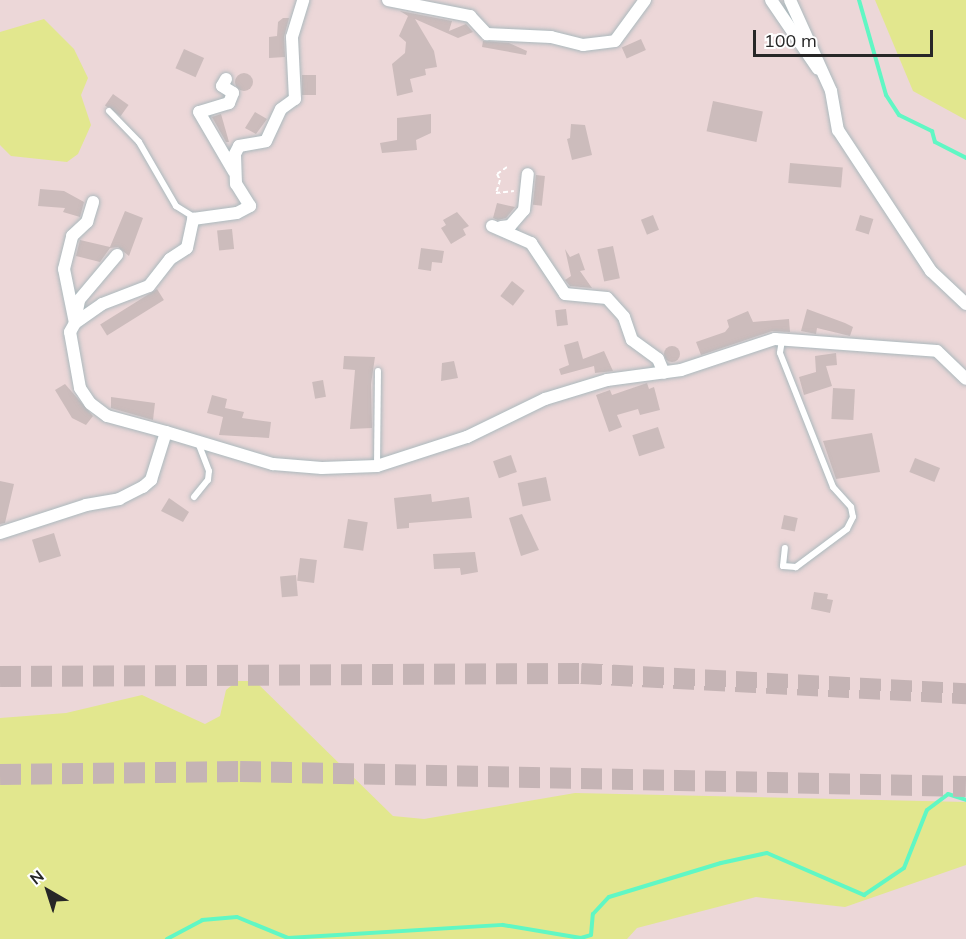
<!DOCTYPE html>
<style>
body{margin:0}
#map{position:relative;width:966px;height:939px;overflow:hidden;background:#ecd7d8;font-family:Mulish,sans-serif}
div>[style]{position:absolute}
.green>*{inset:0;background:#e2e78e}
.stream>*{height:4px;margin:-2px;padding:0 2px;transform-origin:2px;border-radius:2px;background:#60f7c4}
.building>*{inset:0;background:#ccbcbc;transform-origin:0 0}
.round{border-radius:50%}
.trunk-tunnel>*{height:21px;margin-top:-10.5px;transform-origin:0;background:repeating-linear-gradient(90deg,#c5b4b5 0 21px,transparent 0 31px)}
.path>*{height:2px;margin-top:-1px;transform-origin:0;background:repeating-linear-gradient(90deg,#fff 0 4.5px,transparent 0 7.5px)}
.roads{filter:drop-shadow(0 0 2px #abb9bd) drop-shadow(0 0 2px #abb9bd)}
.service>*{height:6px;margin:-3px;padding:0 3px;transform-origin:3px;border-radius:3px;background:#fff}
.minor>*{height:12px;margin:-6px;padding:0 6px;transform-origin:6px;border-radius:6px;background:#fff}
span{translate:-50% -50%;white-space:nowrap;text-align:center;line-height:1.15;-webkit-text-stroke:4.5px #fff;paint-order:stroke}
.north{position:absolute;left:18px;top:861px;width:60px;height:60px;-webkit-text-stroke:4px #fff;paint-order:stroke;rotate:321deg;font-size:16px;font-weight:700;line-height:24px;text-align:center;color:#272727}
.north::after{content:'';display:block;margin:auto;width:21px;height:27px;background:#272727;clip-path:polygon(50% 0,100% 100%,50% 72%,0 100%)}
.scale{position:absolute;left:753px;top:30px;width:180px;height:27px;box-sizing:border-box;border:3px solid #272727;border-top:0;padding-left:8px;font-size:18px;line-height:21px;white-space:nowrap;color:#272727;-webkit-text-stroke:4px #fff;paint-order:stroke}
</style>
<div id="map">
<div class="green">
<i style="clip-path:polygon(875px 0,966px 0,966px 120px,913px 91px)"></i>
<i style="clip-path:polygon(44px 19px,74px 49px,88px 78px,81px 95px,91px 125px,78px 154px,67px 162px,11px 156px,0 145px,0 32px)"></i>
<i style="clip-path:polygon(237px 681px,255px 681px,393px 816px,424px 819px,575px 793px,966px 802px,966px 865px,845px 907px,756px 897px,637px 928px,627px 939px,0 939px,0 718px,66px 713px,142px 695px,205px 724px,220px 716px,226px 690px)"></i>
</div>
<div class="stream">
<i style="left:859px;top:0;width:99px;rotate:74.1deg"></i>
<i style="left:886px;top:95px;width:24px;rotate:57deg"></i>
<i style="left:899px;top:115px;width:37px;rotate:26deg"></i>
<i style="left:932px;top:131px;width:11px;rotate:75deg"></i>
<i style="left:935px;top:142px;width:35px;rotate:27deg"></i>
<i style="left:167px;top:939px;width:40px;rotate:-28deg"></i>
<i style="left:202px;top:920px;width:35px;rotate:-5deg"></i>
<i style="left:237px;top:917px;width:55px;rotate:22.4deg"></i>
<i style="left:288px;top:938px;width:215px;rotate:-3.5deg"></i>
<i style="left:503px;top:925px;width:79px;rotate:9.5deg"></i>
<i style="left:581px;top:938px;width:10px;rotate:-17deg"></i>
<i style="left:591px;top:935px;width:21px;rotate:-85deg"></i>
<i style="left:593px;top:914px;width:23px;rotate:-47deg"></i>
<i style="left:609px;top:897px;width:117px;rotate:-16.9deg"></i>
<i style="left:721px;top:863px;width:47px;rotate:-12.3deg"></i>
<i style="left:767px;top:853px;width:106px;rotate:23.4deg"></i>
<i style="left:864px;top:895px;width:48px;rotate:-34deg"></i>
<i style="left:904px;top:868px;width:62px;rotate:-68.4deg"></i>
<i style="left:927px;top:810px;width:26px;rotate:-37deg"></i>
<i style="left:948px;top:794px;width:19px;rotate:18deg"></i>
</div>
<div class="building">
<i style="clip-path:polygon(400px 11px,452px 21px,449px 31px,466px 24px,473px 32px,458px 38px,415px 19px,434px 51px,437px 67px,425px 69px,426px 75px,410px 79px,413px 92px,397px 96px,392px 64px,405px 53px,406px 42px,399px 36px,408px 16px)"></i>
<i style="clip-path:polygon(283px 18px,289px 18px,284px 37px,285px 57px,269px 58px,269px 37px,277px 36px,278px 22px)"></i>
<i style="left:641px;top:39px;width:12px;height:21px;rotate:66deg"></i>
<i style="clip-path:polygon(483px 41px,509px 43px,527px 51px,526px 55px,482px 47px)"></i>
<i style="left:184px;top:49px;width:22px;height:21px;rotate:24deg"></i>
<i class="round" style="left:235px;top:73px;width:18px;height:18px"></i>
<i style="left:302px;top:75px;width:14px;height:20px"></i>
<i style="left:113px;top:94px;width:19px;height:14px;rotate:35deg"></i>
<i style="left:713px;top:101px;width:51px;height:31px;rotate:12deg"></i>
<i style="clip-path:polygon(255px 112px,267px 119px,256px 134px,245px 128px)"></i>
<i style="clip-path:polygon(221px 114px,229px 142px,226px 142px,212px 117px)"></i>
<i style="clip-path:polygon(431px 114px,431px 133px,416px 140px,417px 150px,382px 153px,380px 143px,397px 140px,397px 118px)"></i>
<i style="clip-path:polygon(571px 124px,585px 125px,592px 155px,572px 160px,567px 139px,570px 138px)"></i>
<i style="left:790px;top:163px;width:53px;height:20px;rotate:5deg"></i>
<i style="left:536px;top:175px;width:9px;height:30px;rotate:6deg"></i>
<i style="clip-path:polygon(40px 189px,64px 191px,84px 202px,80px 217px,63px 212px,65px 208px,38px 206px)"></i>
<i style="clip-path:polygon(497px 203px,515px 207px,506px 218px,498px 220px,493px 218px)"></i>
<i style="clip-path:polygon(125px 211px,143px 218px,129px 256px,118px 247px,110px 248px,100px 262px,76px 256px,80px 240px,110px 247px)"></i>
<i style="clip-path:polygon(457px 212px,469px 226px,463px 229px,466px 235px,451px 244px,441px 228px,446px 225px,443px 220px)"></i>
<i style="left:653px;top:215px;width:16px;height:13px;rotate:68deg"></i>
<i style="left:860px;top:215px;width:14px;height:16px;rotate:17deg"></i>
<i style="left:232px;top:229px;width:20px;height:15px;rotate:84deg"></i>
<i style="left:613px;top:246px;width:33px;height:16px;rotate:78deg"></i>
<i style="clip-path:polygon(421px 248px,444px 251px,442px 263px,432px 262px,431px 271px,418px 269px)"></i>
<i style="clip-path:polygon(565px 249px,570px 257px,579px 253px,585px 270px,580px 271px,592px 288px,570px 286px,565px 280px,571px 276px)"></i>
<i style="left:512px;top:281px;width:16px;height:19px;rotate:38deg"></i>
<i style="left:157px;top:289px;width:13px;height:67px;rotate:58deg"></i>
<i style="left:566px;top:309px;width:16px;height:11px;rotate:83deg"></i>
<i style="clip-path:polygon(807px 309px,845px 323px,853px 327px,850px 336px,817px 328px,816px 334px,801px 331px)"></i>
<i style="clip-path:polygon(748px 311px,753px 322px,789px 319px,790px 332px,772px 331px,701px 355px,696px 342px,725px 332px,729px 327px,727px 320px)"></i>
<i style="clip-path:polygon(578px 341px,583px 359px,604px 351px,613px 371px,595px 373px,594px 366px,561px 375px,559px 369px,569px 365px,564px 345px)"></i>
<i class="round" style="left:664px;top:346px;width:16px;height:16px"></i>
<i style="clip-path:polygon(836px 353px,837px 365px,826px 366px,832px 386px,804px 395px,799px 377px,816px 372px,815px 356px)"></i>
<i style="clip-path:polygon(344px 356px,375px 357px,371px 384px,372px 428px,350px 429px,355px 370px,343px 369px)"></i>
<i style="clip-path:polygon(454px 361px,458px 378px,441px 381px,442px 363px)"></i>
<i style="left:323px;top:380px;width:17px;height:11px;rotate:80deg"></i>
<i style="clip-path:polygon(647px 383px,649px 389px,654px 387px,660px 410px,640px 415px,638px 409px,617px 415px,622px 427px,609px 432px,596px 395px,610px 390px,612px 395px)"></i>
<i style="clip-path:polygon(65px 384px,93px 416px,86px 425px,72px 418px,55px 390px)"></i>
<i style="left:833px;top:388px;width:22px;height:31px;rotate:3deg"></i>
<i style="clip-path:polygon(212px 395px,227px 399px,225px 408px,244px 412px,242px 418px,271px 422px,269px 438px,219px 435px,223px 417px,207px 413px)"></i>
<i style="clip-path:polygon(111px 397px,155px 403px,153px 420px,111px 408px)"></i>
<i style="left:658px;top:427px;width:22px;height:27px;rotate:72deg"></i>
<i style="clip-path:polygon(872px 433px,880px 472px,836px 479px,823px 441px)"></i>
<i style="left:511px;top:455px;width:18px;height:19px;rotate:71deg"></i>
<i style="left:915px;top:458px;width:27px;height:15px;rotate:22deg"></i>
<i style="left:546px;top:477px;width:24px;height:29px;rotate:78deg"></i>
<i style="clip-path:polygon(0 481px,14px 484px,5px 523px,0 524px)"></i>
<i style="clip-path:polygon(431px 494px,432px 502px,469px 497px,472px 518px,409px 523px,409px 528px,397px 529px,394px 498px)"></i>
<i style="clip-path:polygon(169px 498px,189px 512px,183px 522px,161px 511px)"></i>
<i style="clip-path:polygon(522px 514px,539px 550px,521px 556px,509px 518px)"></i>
<i style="left:784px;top:515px;width:14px;height:14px;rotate:12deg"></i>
<i style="left:348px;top:519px;width:20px;height:29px;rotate:9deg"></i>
<i style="left:54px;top:533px;width:24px;height:23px;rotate:73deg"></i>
<i style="clip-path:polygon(475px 552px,478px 572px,461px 575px,460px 568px,434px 569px,433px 554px)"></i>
<i style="left:300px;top:558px;width:17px;height:23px;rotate:7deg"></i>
<i style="left:296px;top:575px;width:21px;height:16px;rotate:85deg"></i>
<i style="clip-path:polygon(814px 592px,828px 594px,827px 599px,833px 600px,830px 613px,811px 609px)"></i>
</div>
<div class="trunk-tunnel">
<i style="left:0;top:676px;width:581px;rotate:-0.3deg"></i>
<i style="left:581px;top:673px;width:386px;rotate:3deg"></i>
<i style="left:0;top:774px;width:240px;rotate:-0.7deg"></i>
<i style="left:240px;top:771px;width:726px;rotate:1.18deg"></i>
</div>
<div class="path">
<i style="left:507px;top:167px;width:12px;rotate:145deg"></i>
<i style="left:497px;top:174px;width:7px;rotate:63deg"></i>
<i style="left:500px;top:180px;width:14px;rotate:107deg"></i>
<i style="left:496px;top:193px;width:18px;rotate:-6deg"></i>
</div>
<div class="roads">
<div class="service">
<i style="left:109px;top:111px;width:43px;rotate:45.9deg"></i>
<i style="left:139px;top:142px;width:74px;rotate:60deg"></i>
<i style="left:176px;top:206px;width:22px;rotate:32deg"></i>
<i style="left:782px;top:340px;width:13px;rotate:99deg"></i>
<i style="left:780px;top:353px;width:144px;rotate:68.4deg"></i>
<i style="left:833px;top:487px;width:27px;rotate:48deg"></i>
<i style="left:851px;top:507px;width:10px;rotate:79deg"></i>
<i style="left:853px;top:517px;width:13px;rotate:117deg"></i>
<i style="left:847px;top:529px;width:64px;rotate:143.3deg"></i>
<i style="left:796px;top:567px;width:13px;rotate:-176deg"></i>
<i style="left:783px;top:566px;width:18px;rotate:-84deg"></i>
<i style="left:377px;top:465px;width:94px;rotate:-89.4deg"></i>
<i style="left:194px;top:497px;width:22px;rotate:-51deg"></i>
<i style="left:208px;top:480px;width:9px;rotate:-84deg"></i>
<i style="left:209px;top:471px;width:28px;rotate:-111deg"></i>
</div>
<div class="minor">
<i style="left:388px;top:0;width:84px;rotate:11deg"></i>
<i style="left:470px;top:16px;width:25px;rotate:47deg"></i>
<i style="left:487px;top:34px;width:64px;rotate:2.7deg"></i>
<i style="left:551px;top:37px;width:33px;rotate:14deg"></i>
<i style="left:583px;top:45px;width:32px;rotate:-7deg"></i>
<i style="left:615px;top:41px;width:51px;rotate:-53.8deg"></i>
<i style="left:771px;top:0;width:83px;rotate:55.7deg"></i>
<i style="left:790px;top:0;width:100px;rotate:65.7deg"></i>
<i style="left:831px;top:91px;width:40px;rotate:80deg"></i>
<i style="left:838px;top:130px;width:169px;rotate:56.6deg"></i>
<i style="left:931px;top:271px;width:48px;rotate:43.3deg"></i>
<i style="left:226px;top:79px;width:8px;rotate:120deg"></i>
<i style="left:222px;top:86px;width:13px;rotate:32deg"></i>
<i style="left:233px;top:93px;width:11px;rotate:112deg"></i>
<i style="left:229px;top:103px;width:31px;rotate:163deg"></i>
<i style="left:199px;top:112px;width:69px;rotate:59.7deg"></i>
<i style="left:492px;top:226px;width:43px;rotate:23.6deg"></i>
<i style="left:531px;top:243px;width:61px;rotate:56.3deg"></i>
<i style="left:565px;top:294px;width:42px;rotate:5.4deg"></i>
<i style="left:607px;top:298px;width:25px;rotate:48deg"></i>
<i style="left:624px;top:317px;width:24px;rotate:71deg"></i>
<i style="left:632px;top:340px;width:32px;rotate:36deg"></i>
<i style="left:658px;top:359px;width:15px;rotate:67deg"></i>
<i style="left:501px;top:227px;width:9px;rotate:-6deg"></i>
<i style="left:510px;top:226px;width:21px;rotate:-49deg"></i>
<i style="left:524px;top:210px;width:36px;rotate:-84deg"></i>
<i style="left:76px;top:316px;width:16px;rotate:-79deg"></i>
<i style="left:79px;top:300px;width:59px;rotate:-49.8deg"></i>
<i style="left:75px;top:323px;width:55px;rotate:-101.5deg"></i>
<i style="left:64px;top:269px;width:34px;rotate:-76deg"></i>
<i style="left:72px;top:236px;width:21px;rotate:-43deg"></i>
<i style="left:87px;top:222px;width:21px;rotate:-73deg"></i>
<i style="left:166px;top:432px;width:61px;rotate:-164.8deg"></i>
<i style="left:107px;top:416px;width:21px;rotate:-143deg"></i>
<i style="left:90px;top:403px;width:18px;rotate:-124deg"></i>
<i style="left:80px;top:388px;width:57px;rotate:-100.1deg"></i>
<i style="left:70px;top:332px;width:10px;rotate:-61deg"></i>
<i style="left:75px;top:323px;width:33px;rotate:-35deg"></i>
<i style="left:102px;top:304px;width:50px;rotate:-21deg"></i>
<i style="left:149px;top:286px;width:34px;rotate:-52deg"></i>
<i style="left:170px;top:259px;width:20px;rotate:-33deg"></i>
<i style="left:187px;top:248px;width:30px;rotate:-78deg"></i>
<i style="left:193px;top:219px;width:44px;rotate:-7.8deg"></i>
<i style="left:237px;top:213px;width:15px;rotate:-28deg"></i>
<i style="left:250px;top:206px;width:26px;rotate:-122deg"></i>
<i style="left:236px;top:184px;width:30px;rotate:-92deg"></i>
<i style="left:235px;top:154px;width:9px;rotate:-63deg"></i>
<i style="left:239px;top:146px;width:27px;rotate:-10deg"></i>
<i style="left:266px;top:141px;width:35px;rotate:-65deg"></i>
<i style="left:281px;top:109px;width:17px;rotate:-36deg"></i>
<i style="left:295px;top:99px;width:62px;rotate:-92.8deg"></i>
<i style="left:292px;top:37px;width:39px;rotate:-73deg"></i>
<i style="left:0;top:533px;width:90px;rotate:-18deg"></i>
<i style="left:86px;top:505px;width:34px;rotate:-10deg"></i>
<i style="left:119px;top:499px;width:27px;rotate:-27deg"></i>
<i style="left:143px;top:487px;width:11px;rotate:-41deg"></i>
<i style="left:151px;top:480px;width:50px;rotate:-72.6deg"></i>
<i style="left:166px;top:432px;width:112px;rotate:16.7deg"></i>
<i style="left:273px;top:464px;width:49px;rotate:4.7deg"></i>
<i style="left:322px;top:468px;width:55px;rotate:-2.1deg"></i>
<i style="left:377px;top:466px;width:95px;rotate:-17.9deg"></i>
<i style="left:467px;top:437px;width:87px;rotate:-26deg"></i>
<i style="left:545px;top:399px;width:65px;rotate:-17deg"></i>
<i style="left:607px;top:380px;width:75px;rotate:-7.7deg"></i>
<i style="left:681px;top:370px;width:99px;rotate:-18.3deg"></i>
<i style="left:775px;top:339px;width:162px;rotate:4.2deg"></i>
<i style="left:937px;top:351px;width:40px;rotate:44deg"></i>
</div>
</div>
<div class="north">N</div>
<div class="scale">100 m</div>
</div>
